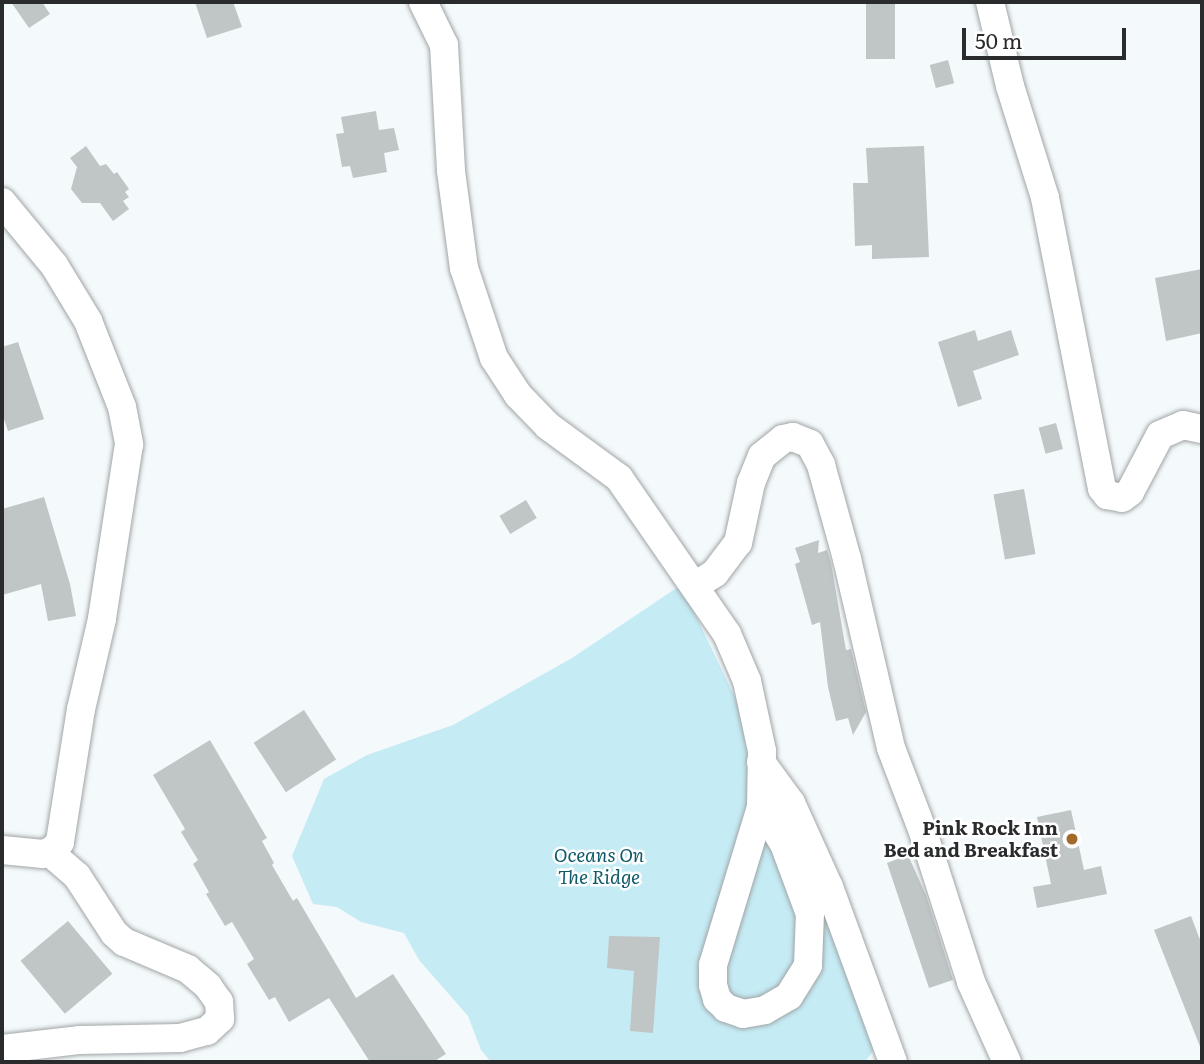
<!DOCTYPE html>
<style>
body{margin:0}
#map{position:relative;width:1204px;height:1064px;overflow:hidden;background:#f4f9fb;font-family:Literata,serif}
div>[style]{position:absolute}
.green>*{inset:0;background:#c5ebf5}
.building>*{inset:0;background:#c0c5c6;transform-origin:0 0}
.roads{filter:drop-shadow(0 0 2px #a0a5a6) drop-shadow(0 0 2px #a0a5a6)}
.minor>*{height:28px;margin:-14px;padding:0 14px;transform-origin:14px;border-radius:14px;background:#fff}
.dots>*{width:19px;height:19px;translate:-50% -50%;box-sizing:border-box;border:4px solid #fff;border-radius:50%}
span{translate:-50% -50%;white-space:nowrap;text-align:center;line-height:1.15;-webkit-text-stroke:5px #fff;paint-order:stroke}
.poi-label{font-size:19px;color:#292b2c;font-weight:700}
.right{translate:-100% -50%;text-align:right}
.park-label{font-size:19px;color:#105a69;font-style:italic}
.frame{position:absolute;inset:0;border:4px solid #292b2c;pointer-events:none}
.scale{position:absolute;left:962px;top:28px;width:164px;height:32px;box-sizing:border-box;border:4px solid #292b2c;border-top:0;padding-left:9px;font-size:21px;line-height:24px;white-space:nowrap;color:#292b2c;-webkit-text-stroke:5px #fff;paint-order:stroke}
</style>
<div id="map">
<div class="green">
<i style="clip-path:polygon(681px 585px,742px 712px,877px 1045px,865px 1062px,491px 1062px,481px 1050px,468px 1016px,419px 960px,404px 933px,361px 922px,337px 907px,313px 904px,292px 856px,324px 779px,367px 755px,453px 725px,572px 658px)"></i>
</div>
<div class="building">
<i style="clip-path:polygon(11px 2px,42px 2px,50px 14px,29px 28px)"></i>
<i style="clip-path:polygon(195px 2px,233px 2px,242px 27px,207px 38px)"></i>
<i style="left:866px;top:2px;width:29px;height:57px"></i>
<i style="left:948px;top:60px;width:24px;height:19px;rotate:75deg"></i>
<i style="clip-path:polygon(376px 111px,379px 130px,394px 128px,399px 150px,384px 153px,387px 172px,353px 178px,350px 166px,342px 167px,336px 134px,344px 133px,341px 117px)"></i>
<i style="clip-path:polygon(86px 146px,100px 166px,106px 164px,114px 174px,117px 172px,129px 189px,125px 192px,129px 197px,123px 201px,129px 209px,113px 221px,100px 203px,82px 203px,71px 189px,77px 167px,70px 158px)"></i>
<i style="clip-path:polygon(924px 146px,929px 257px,872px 259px,872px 245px,855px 246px,853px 183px,868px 183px,866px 148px)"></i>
<i style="clip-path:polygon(1202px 269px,1202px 333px,1166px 341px,1155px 278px)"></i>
<i style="clip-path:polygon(975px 330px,978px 341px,1011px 330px,1019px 355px,973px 371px,982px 399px,958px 407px,938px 342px)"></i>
<i style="clip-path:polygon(18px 342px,44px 419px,8px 431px,2px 413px,2px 347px)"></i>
<i style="left:1056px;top:423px;width:27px;height:18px;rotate:75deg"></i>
<i style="left:1024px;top:489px;width:66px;height:31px;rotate:80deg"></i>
<i style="clip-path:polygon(44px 497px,70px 584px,76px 616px,48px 621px,41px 584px,2px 595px,2px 509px)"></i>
<i style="left:526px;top:500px;width:21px;height:31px;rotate:59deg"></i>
<i style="clip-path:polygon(819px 540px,818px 553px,827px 550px,831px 563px,846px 650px,851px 649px,866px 712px,853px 735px,848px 718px,836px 721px,828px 687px,820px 622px,812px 625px,795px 564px,800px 562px,795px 548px)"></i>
<i style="left:304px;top:710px;width:59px;height:60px;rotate:57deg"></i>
<i style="clip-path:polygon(210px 740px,267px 838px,262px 841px,274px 863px,272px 865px,293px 901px,297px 898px,356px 998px,393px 974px,446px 1054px,433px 1062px,370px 1062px,329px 998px,289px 1022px,275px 997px,269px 1000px,247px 964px,254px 959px,232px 922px,225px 926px,206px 894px,209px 892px,193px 864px,198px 860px,181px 832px,185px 829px,153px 775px)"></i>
<i style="clip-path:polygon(1071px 810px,1084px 870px,1101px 866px,1107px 894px,1037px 908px,1033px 887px,1051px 884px,1037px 817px)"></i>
<i style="clip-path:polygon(908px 855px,926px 895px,953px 980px,929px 988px,887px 863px)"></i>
<i style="clip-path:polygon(1191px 916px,1202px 945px,1201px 1049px,1154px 930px)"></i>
<i style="left:68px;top:921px;width:69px;height:62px;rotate:50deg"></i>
<i style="clip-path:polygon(609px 936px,660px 937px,653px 1033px,630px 1031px,634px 971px,607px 968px)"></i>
</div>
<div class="roads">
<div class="minor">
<i style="left:423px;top:2px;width:48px;rotate:64deg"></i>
<i style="left:444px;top:45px;width:126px;rotate:86.8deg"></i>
<i style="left:451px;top:171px;width:98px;rotate:82.4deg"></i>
<i style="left:464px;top:268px;width:95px;rotate:71.6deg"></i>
<i style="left:494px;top:358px;width:44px;rotate:57deg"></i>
<i style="left:518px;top:395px;width:43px;rotate:45.9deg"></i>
<i style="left:548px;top:426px;width:88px;rotate:36.2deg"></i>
<i style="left:619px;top:478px;width:190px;rotate:55.3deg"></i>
<i style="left:727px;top:634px;width:51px;rotate:66.9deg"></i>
<i style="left:747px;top:681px;width:72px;rotate:77.9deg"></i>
<i style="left:762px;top:751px;width:56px;rotate:91deg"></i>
<i style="left:761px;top:807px;width:165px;rotate:106.9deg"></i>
<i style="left:713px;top:965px;width:20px;rotate:90deg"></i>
<i style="left:713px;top:985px;width:15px;rotate:74deg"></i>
<i style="left:717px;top:999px;width:13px;rotate:45deg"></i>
<i style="left:726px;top:1008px;width:18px;rotate:19deg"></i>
<i style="left:743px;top:1014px;width:22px;rotate:-10deg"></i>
<i style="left:765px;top:1010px;width:28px;rotate:-30deg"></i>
<i style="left:789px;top:996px;width:36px;rotate:-58deg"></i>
<i style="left:808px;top:965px;width:51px;rotate:-87.8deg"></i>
<i style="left:810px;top:914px;width:75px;rotate:-110.4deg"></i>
<i style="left:784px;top:844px;width:44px;rotate:-121.9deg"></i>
<i style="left:990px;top:2px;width:86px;rotate:76.6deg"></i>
<i style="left:1010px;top:86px;width:117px;rotate:72.6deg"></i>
<i style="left:1045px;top:198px;width:296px;rotate:78.9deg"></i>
<i style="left:1102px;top:488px;width:9px;rotate:54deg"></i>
<i style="left:1107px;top:495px;width:15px;rotate:11deg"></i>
<i style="left:1122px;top:498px;width:10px;rotate:-37deg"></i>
<i style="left:1130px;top:492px;width:64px;rotate:-62.2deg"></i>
<i style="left:1160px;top:435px;width:25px;rotate:-23deg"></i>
<i style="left:1183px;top:425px;width:19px;rotate:12deg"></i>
<i style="left:2px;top:202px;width:82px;rotate:50.5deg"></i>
<i style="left:54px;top:265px;width:66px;rotate:58.7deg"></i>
<i style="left:88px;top:321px;width:92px;rotate:68.4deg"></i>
<i style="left:122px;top:407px;width:38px;rotate:79deg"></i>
<i style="left:129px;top:444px;width:177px;rotate:98.8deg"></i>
<i style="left:102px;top:619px;width:92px;rotate:103.1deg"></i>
<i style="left:81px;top:709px;width:135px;rotate:99deg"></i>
<i style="left:60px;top:842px;width:11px;rotate:131deg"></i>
<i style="left:53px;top:850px;width:11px;rotate:158deg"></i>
<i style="left:43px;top:854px;width:41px;rotate:-174.4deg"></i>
<i style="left:695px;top:586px;width:24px;rotate:-33deg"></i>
<i style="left:715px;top:573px;width:38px;rotate:-53deg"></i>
<i style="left:738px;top:543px;width:61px;rotate:-77.8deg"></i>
<i style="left:751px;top:483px;width:29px;rotate:-68deg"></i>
<i style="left:762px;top:456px;width:27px;rotate:-39deg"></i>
<i style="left:783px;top:439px;width:10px;rotate:-11deg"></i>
<i style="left:793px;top:437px;width:18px;rotate:22deg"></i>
<i style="left:810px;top:444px;width:24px;rotate:62deg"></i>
<i style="left:821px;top:465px;width:98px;rotate:74.5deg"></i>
<i style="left:847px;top:559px;width:194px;rotate:76.9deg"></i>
<i style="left:891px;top:748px;width:87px;rotate:69.1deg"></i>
<i style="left:922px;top:829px;width:161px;rotate:72.2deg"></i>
<i style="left:971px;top:982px;width:88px;rotate:65.8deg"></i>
<i style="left:761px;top:762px;width:51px;rotate:53.8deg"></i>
<i style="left:791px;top:803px;width:92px;rotate:65.7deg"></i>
<i style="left:829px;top:887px;width:186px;rotate:69.9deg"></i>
<i style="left:2px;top:1049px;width:79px;rotate:-6.6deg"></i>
<i style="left:80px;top:1040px;width:100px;rotate:-1.1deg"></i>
<i style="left:180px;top:1038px;width:28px;rotate:-15deg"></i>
<i style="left:207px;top:1031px;width:18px;rotate:-43deg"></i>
<i style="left:220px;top:1019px;width:17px;rotate:-93deg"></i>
<i style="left:219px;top:1002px;width:19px;rotate:-125deg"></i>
<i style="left:208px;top:986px;width:26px;rotate:-140deg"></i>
<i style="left:188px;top:969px;width:69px;rotate:-157.1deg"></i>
<i style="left:124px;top:942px;width:13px;rotate:-138deg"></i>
<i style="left:114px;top:933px;width:68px;rotate:-123deg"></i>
<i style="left:77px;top:876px;width:29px;rotate:-139deg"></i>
<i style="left:55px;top:857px;width:7px;rotate:-106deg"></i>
</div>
</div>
<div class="dots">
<i style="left:1072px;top:839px;background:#a36928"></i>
</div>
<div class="poi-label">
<span class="right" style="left:1058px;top:839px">Pink Rock Inn<br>Bed and Breakfast</span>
</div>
<div class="park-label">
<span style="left:599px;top:866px">Oceans On<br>The Ridge</span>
</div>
<div class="frame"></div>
<div class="scale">50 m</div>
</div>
